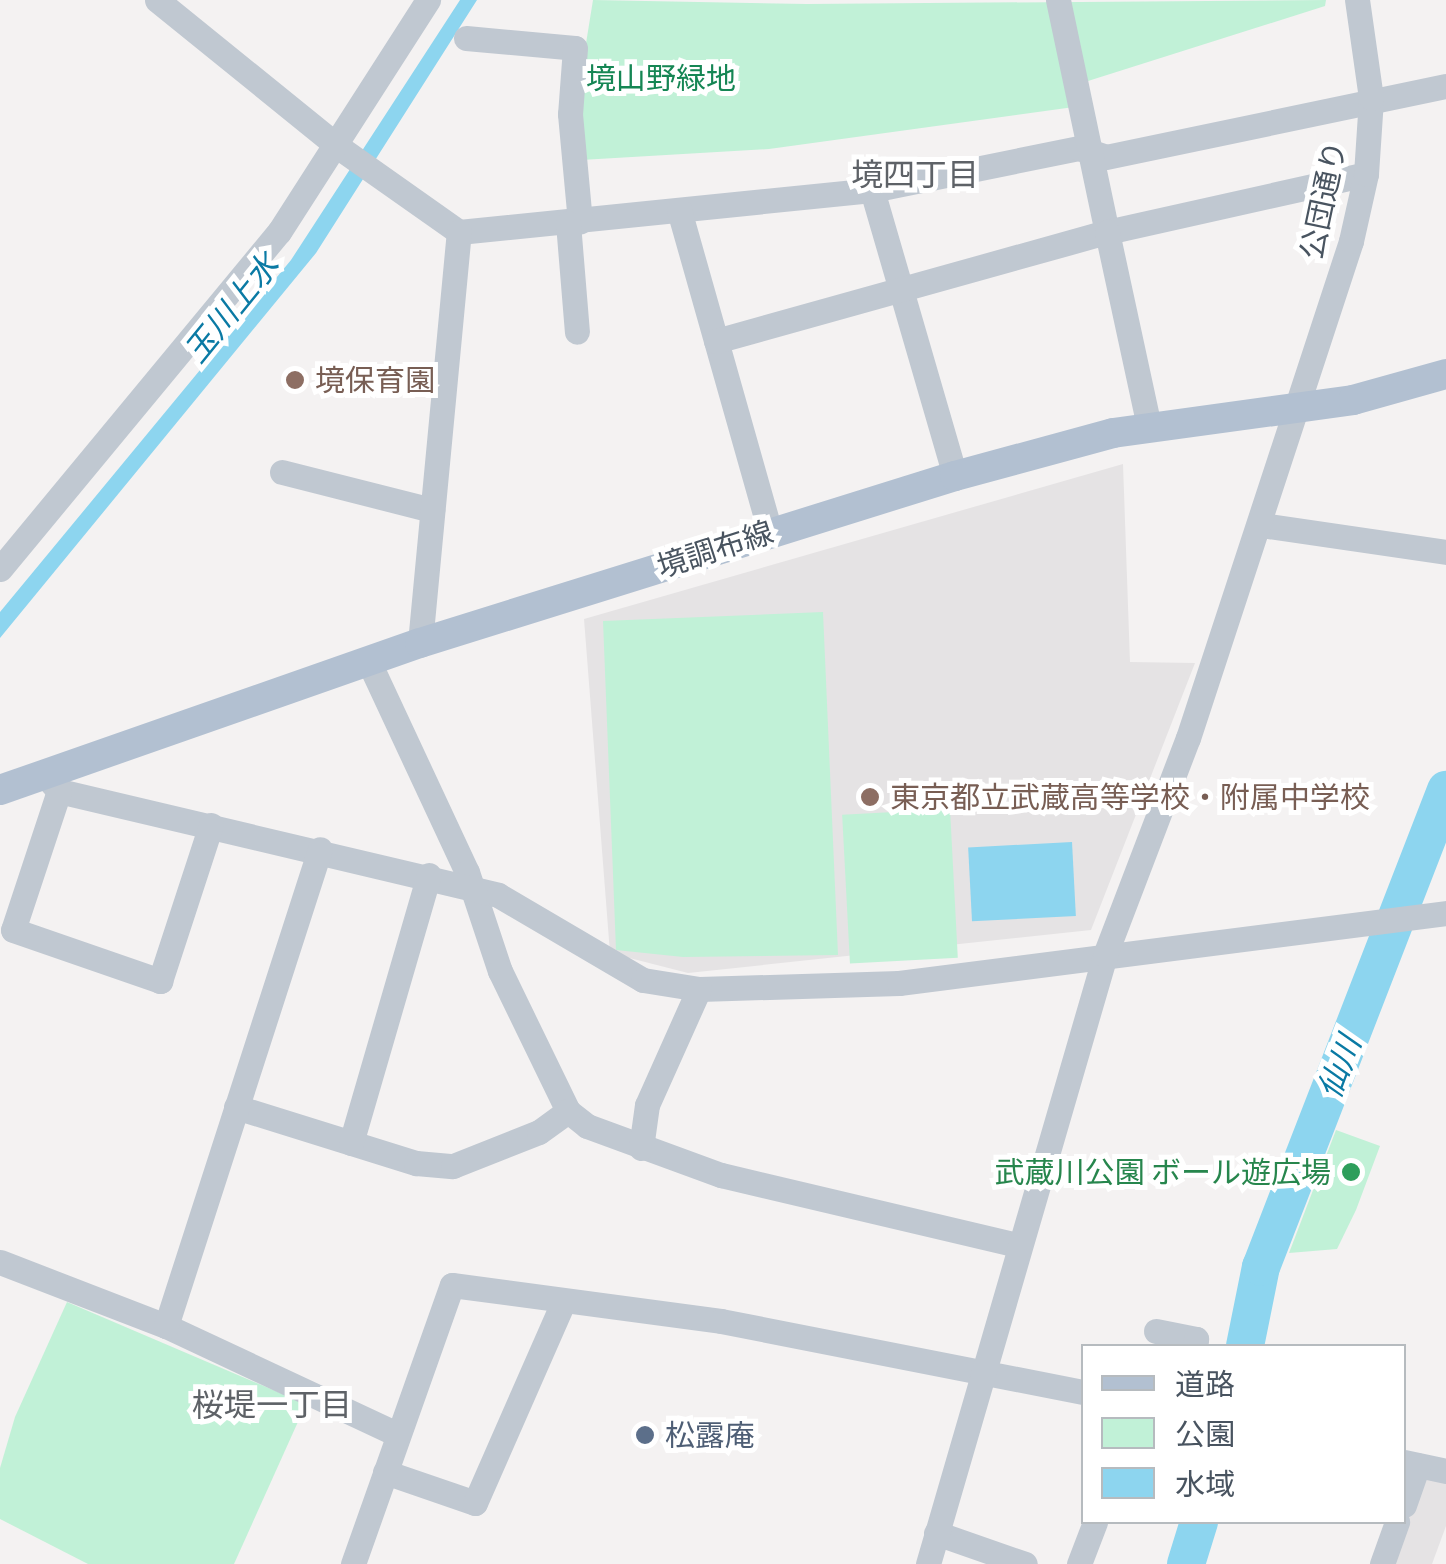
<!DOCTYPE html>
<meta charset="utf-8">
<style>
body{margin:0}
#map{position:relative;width:1446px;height:1564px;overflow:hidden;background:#f4f2f2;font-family:"Titillium Web","Noto Sans JP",sans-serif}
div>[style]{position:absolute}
.education>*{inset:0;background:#e5e3e4}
.green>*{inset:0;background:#c1f1d7;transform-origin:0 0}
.water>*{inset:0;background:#8dd5ef;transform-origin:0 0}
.river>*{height:38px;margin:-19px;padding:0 19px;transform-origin:19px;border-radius:19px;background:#8dd5ef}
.minor>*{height:25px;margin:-12.5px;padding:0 12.5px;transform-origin:12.5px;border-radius:12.5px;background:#c0c8d1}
.major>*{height:30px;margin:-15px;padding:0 15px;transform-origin:15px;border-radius:15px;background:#b2c0d1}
.dots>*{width:28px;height:28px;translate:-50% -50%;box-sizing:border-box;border:5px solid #fff;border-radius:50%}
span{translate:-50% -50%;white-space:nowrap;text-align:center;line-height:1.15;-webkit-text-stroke:10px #fff;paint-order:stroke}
.park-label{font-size:30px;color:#158654}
.street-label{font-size:30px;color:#495460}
.education-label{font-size:30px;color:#785e54}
.left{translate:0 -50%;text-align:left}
.leisure-label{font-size:30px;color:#27864d}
.right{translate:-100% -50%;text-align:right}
.service-label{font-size:30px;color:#4e5e75}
.neighbourhood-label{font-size:32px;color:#5e6267}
.water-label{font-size:32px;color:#0a7aa4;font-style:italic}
.legend{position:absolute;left:1081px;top:1344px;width:325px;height:180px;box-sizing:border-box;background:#fff;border:2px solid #b6bbbf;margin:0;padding:12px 18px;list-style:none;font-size:30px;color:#495460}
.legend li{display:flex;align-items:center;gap:20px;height:50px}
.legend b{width:50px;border:2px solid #b6bbbf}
</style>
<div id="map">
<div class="education">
<i style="clip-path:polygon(1123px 464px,1130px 662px,1195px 663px,1091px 930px,688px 973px,610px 953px,584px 619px)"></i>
<i style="clip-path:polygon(1419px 1474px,1446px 1480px,1446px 1526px,1432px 1564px,1386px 1564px)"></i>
</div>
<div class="green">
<i style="clip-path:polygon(593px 0,807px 4px,1326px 0,1325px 6px,1088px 81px,1074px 107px,769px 149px,581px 160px,583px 62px)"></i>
<i style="clip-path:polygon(823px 612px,838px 955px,683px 957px,616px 950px,603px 621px)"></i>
<i style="left:950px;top:809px;width:149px;height:108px;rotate:87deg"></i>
<i style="clip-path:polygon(1336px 1130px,1380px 1146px,1356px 1210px,1337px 1249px,1289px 1253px)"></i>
<i style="clip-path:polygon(67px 1302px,306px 1404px,234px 1564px,88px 1564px,0 1519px,0 1468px,15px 1417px)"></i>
</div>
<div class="water">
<i style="clip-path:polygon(460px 0,477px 0,316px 253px,0 638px,0 612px,291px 260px)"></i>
<i style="left:1072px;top:842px;width:74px;height:104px;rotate:87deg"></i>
</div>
<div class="river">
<i style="left:1245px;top:1346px;width:81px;rotate:-78.6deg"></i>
<i style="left:1261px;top:1267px;width:512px;rotate:-68.8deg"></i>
<i style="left:1186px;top:1564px;width:44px;rotate:-72.8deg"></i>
</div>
<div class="minor">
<i style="left:157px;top:0;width:232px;rotate:39deg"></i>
<i style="left:337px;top:146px;width:149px;rotate:35.2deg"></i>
<i style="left:459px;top:232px;width:415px;rotate:-5.8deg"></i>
<i style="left:872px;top:190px;width:211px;rotate:-11.5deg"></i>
<i style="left:1079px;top:148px;width:28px;rotate:18deg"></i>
<i style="left:1106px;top:157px;width:347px;rotate:-11.8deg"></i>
<i style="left:1058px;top:0;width:237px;rotate:78.1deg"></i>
<i style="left:1107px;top:232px;width:265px;rotate:-12.6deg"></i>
<i style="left:466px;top:38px;width:109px;rotate:5.2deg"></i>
<i style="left:575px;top:48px;width:66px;rotate:94.3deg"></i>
<i style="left:570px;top:114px;width:108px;rotate:84.7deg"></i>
<i style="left:872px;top:190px;width:298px;rotate:73.8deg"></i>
<i style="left:679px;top:210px;width:335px;rotate:74.2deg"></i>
<i style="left:568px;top:223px;width:109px;rotate:85.3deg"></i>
<i style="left:716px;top:341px;width:406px;rotate:-15.6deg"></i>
<i style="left:1107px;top:232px;width:198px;rotate:77.8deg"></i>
<i style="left:282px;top:472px;width:155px;rotate:14.2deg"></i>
<i style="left:1261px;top:525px;width:187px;rotate:8.3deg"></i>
<i style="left:0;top:569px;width:438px;rotate:-50.4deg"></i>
<i style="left:279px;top:232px;width:276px;rotate:-57.3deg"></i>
<i style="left:420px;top:643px;width:413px;rotate:-84.6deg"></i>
<i style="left:368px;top:660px;width:234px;rotate:65deg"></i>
<i style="left:467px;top:872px;width:104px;rotate:71.6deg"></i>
<i style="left:500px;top:971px;width:156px;rotate:64.1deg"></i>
<i style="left:568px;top:1111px;width:24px;rotate:38deg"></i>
<i style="left:587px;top:1126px;width:143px;rotate:20.1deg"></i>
<i style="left:721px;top:1175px;width:304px;rotate:13.3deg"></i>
<i style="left:44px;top:774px;width:23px;rotate:49deg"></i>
<i style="left:59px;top:791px;width:451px;rotate:13.3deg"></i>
<i style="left:498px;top:895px;width:168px;rotate:30.4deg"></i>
<i style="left:643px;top:980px;width:57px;rotate:9.1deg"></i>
<i style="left:699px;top:989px;width:200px;rotate:-1.7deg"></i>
<i style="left:899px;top:983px;width:551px;rotate:-7.29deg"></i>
<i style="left:59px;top:791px;width:146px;rotate:108.3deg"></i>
<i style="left:13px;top:930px;width:156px;rotate:19.1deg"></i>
<i style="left:160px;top:981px;width:164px;rotate:-71.9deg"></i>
<i style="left:236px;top:1107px;width:189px;rotate:17.3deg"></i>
<i style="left:416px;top:1163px;width:37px;rotate:5deg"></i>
<i style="left:453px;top:1166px;width:92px;rotate:-21.6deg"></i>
<i style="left:539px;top:1132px;width:36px;rotate:-36deg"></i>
<i style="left:351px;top:1143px;width:279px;rotate:-73.8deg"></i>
<i style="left:641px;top:1148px;width:43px;rotate:-82.1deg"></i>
<i style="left:647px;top:1105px;width:127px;rotate:-65.9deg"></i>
<i style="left:0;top:1262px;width:178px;rotate:21.1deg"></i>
<i style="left:166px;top:1326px;width:255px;rotate:25.1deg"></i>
<i style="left:166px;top:1326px;width:501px;rotate:-72.11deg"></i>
<i style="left:1156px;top:1331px;width:41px;rotate:11.3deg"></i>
<i style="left:1196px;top:1339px;width:7px;rotate:98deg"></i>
<i style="left:1404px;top:1462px;width:43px;rotate:12.1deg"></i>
<i style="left:385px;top:1472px;width:95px;rotate:19deg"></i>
<i style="left:475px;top:1503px;width:219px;rotate:-66.3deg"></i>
<i style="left:1404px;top:1505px;width:42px;rotate:-70.7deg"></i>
<i style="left:936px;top:1533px;width:94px;rotate:19.2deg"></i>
<i style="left:353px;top:1564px;width:296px;rotate:-70.5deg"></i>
<i style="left:452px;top:1285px;width:271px;rotate:7.6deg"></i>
<i style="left:721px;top:1321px;width:370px;rotate:11.1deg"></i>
<i style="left:928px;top:1564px;width:634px;rotate:-73.79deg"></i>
<i style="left:1105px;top:955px;width:232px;rotate:-69.1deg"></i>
<i style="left:1188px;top:738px;width:523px;rotate:-71.84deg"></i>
<i style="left:1351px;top:241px;width:69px;rotate:-77.4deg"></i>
<i style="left:1366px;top:174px;width:76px;rotate:-86.2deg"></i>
<i style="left:1371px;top:98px;width:99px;rotate:-98.1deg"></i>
<i style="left:1079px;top:1564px;width:45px;rotate:-69.1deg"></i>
<i style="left:1382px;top:1564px;width:45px;rotate:-70.3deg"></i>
</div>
<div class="major">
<i style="left:0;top:790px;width:445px;rotate:-19.3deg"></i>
<i style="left:420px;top:643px;width:560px;rotate:-17.34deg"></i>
<i style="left:955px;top:476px;width:164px;rotate:-15.2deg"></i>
<i style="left:1113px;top:433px;width:242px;rotate:-7.8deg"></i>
<i style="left:1353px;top:400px;width:97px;rotate:-15.6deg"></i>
</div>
<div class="dots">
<i style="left:295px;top:380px;background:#8d6e63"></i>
<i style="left:870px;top:797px;background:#8d6e63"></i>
<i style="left:1351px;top:1172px;background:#2e9e5b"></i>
<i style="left:645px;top:1435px;background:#5c6f8a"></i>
</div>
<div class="park-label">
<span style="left:661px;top:78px">境山野緑地</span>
</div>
<div class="street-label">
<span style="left:1323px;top:200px;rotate:-78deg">公団通り</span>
<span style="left:715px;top:549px;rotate:-18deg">境調布線</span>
</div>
<div class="education-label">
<span class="left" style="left:315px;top:380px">境保育園</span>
<span class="left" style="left:890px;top:797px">東京都立武蔵高等学校・附属中学校</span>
</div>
<div class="leisure-label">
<span class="right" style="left:1331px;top:1172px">武蔵川公園 ボール遊広場</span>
</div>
<div class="service-label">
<span class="left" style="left:665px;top:1435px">松露庵</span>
</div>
<div class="neighbourhood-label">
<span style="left:915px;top:174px">境四丁目</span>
<span style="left:272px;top:1404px">桜堤一丁目</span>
</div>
<div class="water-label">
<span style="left:231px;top:308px;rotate:-51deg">玉川上水</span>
<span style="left:1339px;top:1067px;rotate:-69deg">仙川</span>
</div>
<ul class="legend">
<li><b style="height:12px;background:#b2c0d1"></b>道路</li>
<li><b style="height:28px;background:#c1f1d7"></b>公園</li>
<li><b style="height:28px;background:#8dd5ef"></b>水域</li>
</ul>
</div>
